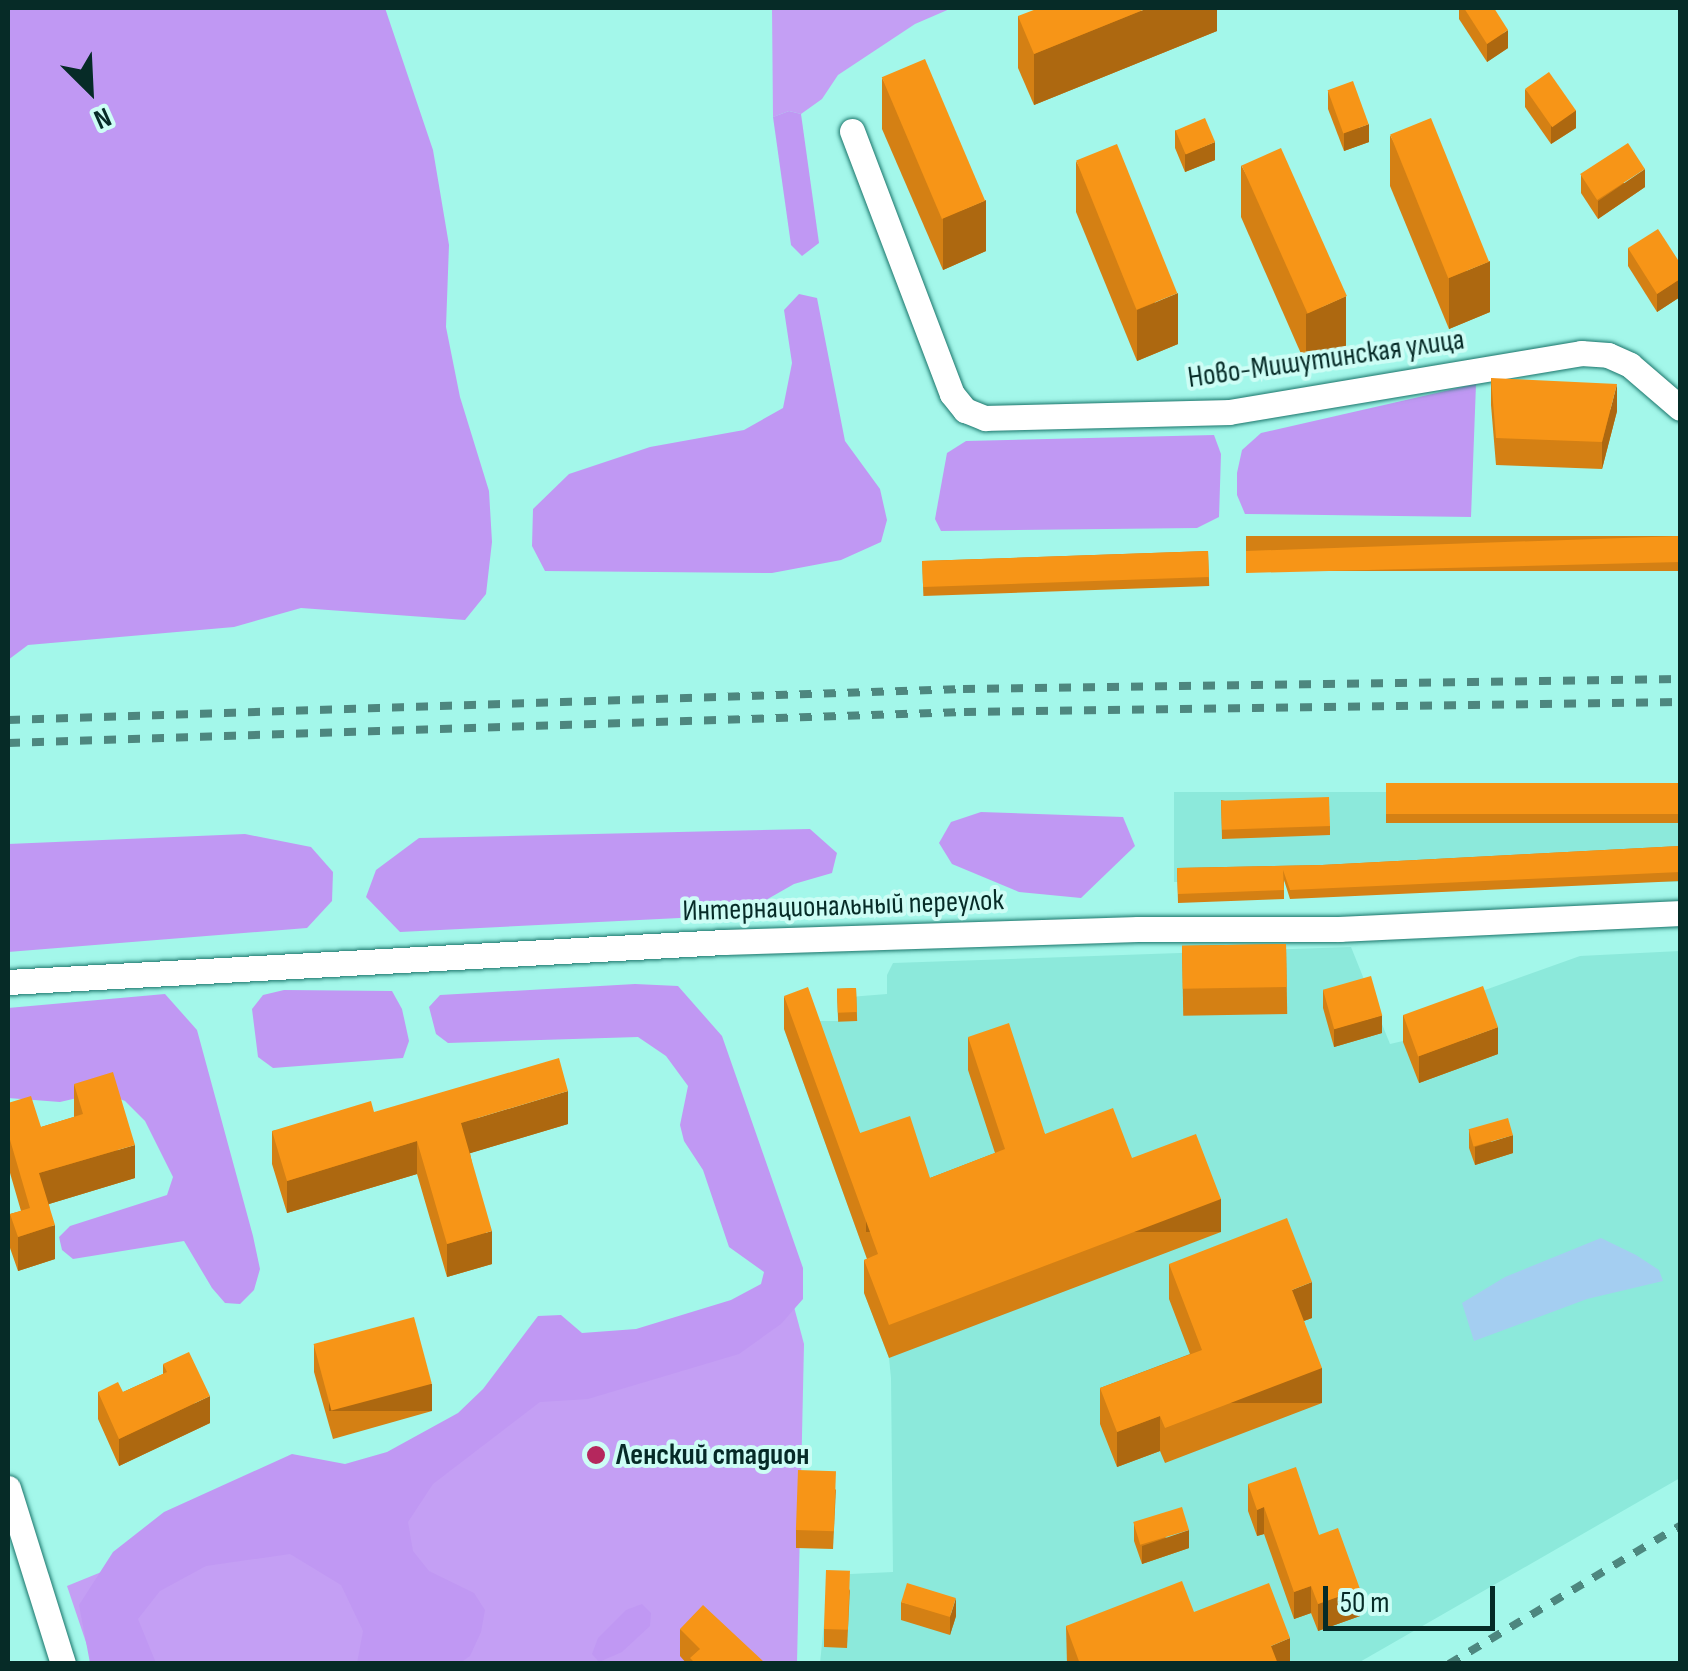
<!DOCTYPE html>
<meta charset="utf-8">
<style>
body{margin:0}
#map{position:relative;width:1688px;height:1671px;overflow:hidden;background:#a3f7ea;font-family:"Sofia Sans Condensed",sans-serif}
div>[style]{position:absolute}
.built>*{inset:0;background:#8ce9db;transform-origin:0 0}
.green>*{inset:0;background:#c49ff4}
.forest>*{inset:0;background:#c098f3}
.water>*{inset:0;background:#a4cef1}
.roads{filter:drop-shadow(0 0 2px #1a756b) drop-shadow(0 0 2px #1a756b)}
.minor>*{height:25px;margin:-12.5px;padding:0 12.5px;transform-origin:12.5px;border-radius:12.5px;background:#fff}
.rail>*{height:8px;margin-top:-4px;transform-origin:0;background:repeating-linear-gradient(90deg,#4d877f 0 12px,transparent 0 24px)}
.wall>*{inset:0;background:#d48014;transform-origin:0 0}
.shaded-wall>*{inset:0;background:#ad6810;transform-origin:0 0}
.building>*{inset:0;background:#f79517;transform-origin:0 0}
.dots>*{width:28px;height:28px;translate:-50% -50%;box-sizing:border-box;border:5px solid #cdfdf5;border-radius:50%}
span{translate:-50% -50%;white-space:nowrap;text-align:center;line-height:1.15;-webkit-text-stroke:8px #cdfdf5;paint-order:stroke}
.street-label{font-size:30px;color:#062b27}
.poi-label{font-size:30px;color:#062b27;font-weight:700}
.left{translate:0 -50%;text-align:left}
.frame{position:absolute;inset:0;border:10px solid #062b27;pointer-events:none}
.north{position:absolute;left:40px;top:40px;width:100px;height:100px;-webkit-text-stroke:8px #cdfdf5;paint-order:stroke;rotate:156deg;font-size:28px;font-weight:700;line-height:40px;text-align:center;color:#062b27}
.north::after{content:'';display:block;margin:auto;width:35px;height:45px;background:#062b27;clip-path:polygon(50% 0,100% 100%,50% 72%,0 100%)}
.scale{position:absolute;left:1323px;top:1586px;width:172px;height:45px;box-sizing:border-box;border:5px solid #062b27;border-top:0;padding-left:12px;font-size:30px;line-height:35px;white-space:nowrap;color:#062b27;-webkit-text-stroke:8px #cdfdf5;paint-order:stroke}
</style>
<div id="map">
<div class="built">
<i style="left:1680px;top:792px;width:90px;height:506px;rotate:90deg"></i>
<i style="clip-path:polygon(1351px 947px,1390px 1044px,1403px 1041px,1474px 994px,1580px 956px,1680px 951px,1680px 1478px,1358px 1663px,820px 1663px,829px 1575px,893px 1572px,891px 1378px,889px 1358px,864px 1293px,875px 1281px,784px 1029px,808px 1021px,838px 1021px,837px 998px,887px 994px,887px 975px,893px 963px)"></i>
</div>
<div class="green">
<i style="clip-path:polygon(772px 8px,952px 8px,915px 24px,838px 75px,822px 99px,801px 114px,789px 111px,773px 117px)"></i>
<i style="clip-path:polygon(790px 1292px,804px 1344px,797px 1663px,93px 1663px,67px 1586px)"></i>
</div>
<div class="forest">
<i style="clip-path:polygon(8px 8px,385px 8px,433px 150px,449px 245px,446px 327px,460px 397px,489px 491px,492px 542px,486px 594px,465px 620px,301px 608px,234px 627px,28px 645px,8px 660px)"></i>
<i style="clip-path:polygon(789px 111px,801px 114px,819px 243px,802px 256px,791px 245px,773px 117px)"></i>
<i style="clip-path:polygon(799px 294px,817px 298px,845px 441px,880px 489px,887px 520px,881px 542px,841px 560px,772px 573px,545px 571px,532px 546px,533px 509px,569px 474px,650px 447px,744px 430px,783px 408px,792px 363px,784px 310px)"></i>
<i style="clip-path:polygon(1476px 384px,1471px 517px,1245px 514px,1237px 495px,1237px 473px,1242px 450px,1261px 433px)"></i>
<i style="clip-path:polygon(1214px 435px,1221px 454px,1219px 517px,1197px 528px,941px 531px,935px 519px,947px 453px,966px 441px)"></i>
<i style="clip-path:polygon(981px 812px,1123px 817px,1135px 846px,1081px 898px,1019px 892px,952px 864px,939px 843px,951px 822px)"></i>
<i style="clip-path:polygon(810px 829px,837px 853px,832px 873px,794px 884px,740px 915px,400px 932px,366px 897px,376px 870px,419px 838px)"></i>
<i style="clip-path:polygon(245px 834px,311px 847px,333px 872px,332px 901px,307px 928px,8px 952px,8px 844px)"></i>
<i style="clip-path:polygon(635px 984px,678px 986px,722px 1036px,803px 1268px,803px 1299px,781px 1324px,739px 1354px,588px 1399px,540px 1402px,433px 1484px,408px 1522px,413px 1551px,429px 1571px,474px 1593px,485px 1610px,481px 1632px,470px 1656px,460px 1663px,357px 1663px,363px 1631px,341px 1585px,290px 1554px,206px 1566px,160px 1591px,138px 1619px,156px 1663px,90px 1663px,79px 1605px,113px 1552px,164px 1512px,292px 1454px,345px 1464px,387px 1452px,458px 1413px,483px 1389px,538px 1316px,561px 1315px,582px 1333px,636px 1329px,731px 1300px,761px 1284px,764px 1272px,729px 1247px,703px 1170px,684px 1141px,680px 1125px,688px 1086px,666px 1056px,638px 1037px,448px 1043px,436px 1034px,429px 1007px,440px 995px)"></i>
<i style="clip-path:polygon(284px 990px,392px 991px,402px 1009px,409px 1041px,403px 1058px,273px 1068px,258px 1057px,252px 1009px,263px 995px)"></i>
<i style="clip-path:polygon(165px 994px,197px 1030px,253px 1236px,260px 1269px,254px 1290px,240px 1304px,225px 1303px,212px 1288px,184px 1241px,73px 1259px,62px 1250px,59px 1237px,70px 1226px,167px 1195px,173px 1177px,145px 1121px,125px 1101px,103px 1092px,60px 1102px,8px 1098px,8px 1008px)"></i>
<i style="clip-path:polygon(642px 1604px,651px 1613px,650px 1626px,622px 1652px,599px 1662px,592px 1654px,598px 1638px,626px 1610px)"></i>
</div>
<div class="water">
<i style="clip-path:polygon(1601px 1238px,1636px 1255px,1659px 1270px,1663px 1281px,1587px 1299px,1474px 1341px,1462px 1303px,1505px 1277px)"></i>
</div>
<div class="roads">
<div class="minor">
<i style="left:852px;top:131px;width:281px;rotate:69.2deg"></i>
<i style="left:952px;top:394px;width:21px;rotate:51deg"></i>
<i style="left:965px;top:410px;width:22px;rotate:22deg"></i>
<i style="left:985px;top:418px;width:244px;rotate:-1.4deg"></i>
<i style="left:1229px;top:412px;width:357px;rotate:-9.5deg"></i>
<i style="left:1581px;top:353px;width:27px;rotate:4deg"></i>
<i style="left:1608px;top:355px;width:24px;rotate:24deg"></i>
<i style="left:1630px;top:365px;width:66px;rotate:40.7deg"></i>
<i style="left:8px;top:982px;width:717px;rotate:-3.2deg"></i>
<i style="left:724px;top:942px;width:414px;rotate:-1.8deg"></i>
<i style="left:1138px;top:929px;width:202px"></i>
<i style="left:1340px;top:929px;width:340px;rotate:-2.7deg"></i>
<i style="left:8px;top:1488px;width:184px;rotate:72.6deg"></i>
</div>
</div>
<div class="rail">
<i style="left:8px;top:720px;width:956px;rotate:-1.86deg"></i>
<i style="left:963px;top:689px;width:717px;rotate:-0.8deg"></i>
<i style="left:8px;top:743px;width:957px;rotate:-1.86deg"></i>
<i style="left:964px;top:712px;width:716px;rotate:-0.8deg"></i>
<i style="left:1449px;top:1664px;width:269px;rotate:-30.9deg"></i>
</div>
<div class="wall">
<i style="clip-path:polygon(1217px 8px,1217px 31px,1034px 105px,1018px 68px,1018px 16px)"></i>
<i style="clip-path:polygon(1459px 8px,1494px 8px,1508px 48px,1487px 62px,1459px 19px)"></i>
<i style="clip-path:polygon(882px 78px,986px 251px,943px 270px,882px 129px)"></i>
<i style="clip-path:polygon(1525px 89px,1576px 128px,1551px 144px,1525px 107px)"></i>
<i style="clip-path:polygon(1328px 91px,1369px 142px,1344px 151px,1328px 109px)"></i>
<i style="clip-path:polygon(1175px 130px,1215px 160px,1185px 172px,1175px 148px)"></i>
<i style="clip-path:polygon(1390px 135px,1490px 312px,1449px 329px,1390px 186px)"></i>
<i style="clip-path:polygon(1076px 161px,1178px 344px,1137px 361px,1076px 212px)"></i>
<i style="clip-path:polygon(1241px 165px,1346px 348px,1306px 365px,1241px 217px)"></i>
<i style="clip-path:polygon(1581px 175px,1645px 187px,1598px 219px,1581px 193px)"></i>
<i style="clip-path:polygon(1628px 248px,1680px 263px,1680px 297px,1657px 312px,1628px 266px)"></i>
<i style="clip-path:polygon(1491px 378px,1617px 411px,1602px 469px,1496px 465px,1491px 405px)"></i>
<i style="left:1680px;top:536px;width:35px;height:434px;rotate:90deg"></i>
<i style="left:1208px;top:551px;width:35px;height:286px;rotate:88deg"></i>
<i style="left:1680px;top:783px;width:40px;height:294px;rotate:90deg"></i>
<i style="clip-path:polygon(1221px 800px,1330px 826px,1330px 835px,1222px 839px)"></i>
<i style="clip-path:polygon(1680px 846px,1680px 881px,1290px 899px,1284px 880px,1284px 899px,1178px 903px,1177px 868px,1322px 865px)"></i>
<i style="left:1286px;top:944px;width:70px;height:104px;rotate:89deg"></i>
<i style="left:856px;top:988px;width:33px;height:19px;rotate:88deg"></i>
<i style="clip-path:polygon(1323px 990px,1382px 1033px,1334px 1047px,1323px 1008px)"></i>
<i style="clip-path:polygon(784px 996px,860px 1133px,930px 1178px,995px 1153px,968px 1070px,968px 1037px,1045px 1134px,1132px 1158px,1221px 1232px,889px 1358px,864px 1293px,864px 1260px,867px 1259px,784px 1029px)"></i>
<i style="clip-path:polygon(1403px 1015px,1498px 1054px,1419px 1083px,1403px 1042px)"></i>
<i style="clip-path:polygon(74px 1084px,135px 1178px,49px 1204px,55px 1259px,18px 1271px,10px 1248px,10px 1214px,21px 1211px,8px 1166px,8px 1103px,41px 1127px,74px 1117px)"></i>
<i style="clip-path:polygon(374px 1112px,568px 1124px,470px 1153px,492px 1264px,447px 1277px,417px 1174px,287px 1213px,272px 1164px,272px 1131px)"></i>
<i style="clip-path:polygon(1469px 1130px,1513px 1153px,1475px 1165px,1469px 1148px)"></i>
<i style="clip-path:polygon(1169px 1264px,1312px 1318px,1304px 1321px,1322px 1403px,1165px 1463px,1160px 1451px,1117px 1467px,1100px 1424px,1100px 1388px,1190px 1354px,1169px 1299px)"></i>
<i style="clip-path:polygon(314px 1345px,432px 1411px,333px 1439px,314px 1372px)"></i>
<i style="clip-path:polygon(163px 1364px,210px 1423px,119px 1466px,98px 1419px,98px 1392px,123px 1392px,163px 1374px)"></i>
<i style="clip-path:polygon(1248px 1484px,1319px 1535px,1360px 1616px,1318px 1631px,1311px 1613px,1294px 1619px,1264px 1534px,1257px 1536px,1248px 1511px)"></i>
<i style="clip-path:polygon(836px 1489px,833px 1549px,796px 1548px,796px 1530px)"></i>
<i style="clip-path:polygon(1134px 1523px,1189px 1548px,1142px 1564px,1134px 1541px)"></i>
<i style="clip-path:polygon(850px 1589px,847px 1648px,824px 1647px,824px 1629px)"></i>
<i style="clip-path:polygon(901px 1602px,956px 1616px,950px 1635px,901px 1620px)"></i>
<i style="clip-path:polygon(1194px 1612px,1290px 1664px,1067px 1664px,1066px 1626px)"></i>
<i style="clip-path:polygon(680px 1629px,765px 1663px,687px 1664px,680px 1656px)"></i>
</div>
<div class="shaded-wall">
<i style="clip-path:polygon(1148px 8px,1217px 8px,1217px 31px,1034px 105px,1034px 54px)"></i>
<i style="clip-path:polygon(1508px 30px,1508px 48px,1487px 62px,1487px 44px)"></i>
<i style="clip-path:polygon(1576px 110px,1576px 128px,1551px 144px,1551px 126px)"></i>
<i style="clip-path:polygon(1369px 124px,1369px 142px,1344px 151px,1344px 133px)"></i>
<i style="clip-path:polygon(1215px 142px,1215px 160px,1185px 172px,1185px 154px)"></i>
<i style="clip-path:polygon(1645px 169px,1645px 187px,1598px 219px,1598px 201px)"></i>
<i style="clip-path:polygon(986px 200px,986px 251px,943px 270px,943px 218px)"></i>
<i style="clip-path:polygon(1490px 261px,1490px 312px,1449px 329px,1449px 278px)"></i>
<i style="clip-path:polygon(1680px 279px,1680px 297px,1657px 312px,1657px 294px)"></i>
<i style="clip-path:polygon(1178px 293px,1178px 344px,1137px 361px,1137px 310px)"></i>
<i style="clip-path:polygon(1346px 296px,1346px 348px,1306px 365px,1306px 314px)"></i>
<i style="clip-path:polygon(1617px 384px,1617px 411px,1602px 469px,1602px 442px)"></i>
<i style="clip-path:polygon(1382px 1015px,1382px 1033px,1334px 1047px,1334px 1029px)"></i>
<i style="clip-path:polygon(1498px 1027px,1498px 1054px,1419px 1083px,1419px 1056px)"></i>
<i style="clip-path:polygon(568px 1091px,568px 1124px,461px 1156px,461px 1123px)"></i>
<i style="clip-path:polygon(1513px 1135px,1513px 1153px,1475px 1165px,1475px 1147px)"></i>
<i style="clip-path:polygon(417px 1141px,417px 1174px,287px 1213px,287px 1181px)"></i>
<i style="clip-path:polygon(135px 1145px,135px 1178px,39px 1207px,39px 1173px)"></i>
<i style="left:1221px;top:1199px;width:33px;height:355px;rotate:90deg"></i>
<i style="clip-path:polygon(55px 1225px,55px 1259px,18px 1271px,18px 1237px)"></i>
<i style="clip-path:polygon(492px 1231px,492px 1264px,447px 1277px,447px 1244px)"></i>
<i style="clip-path:polygon(1312px 1282px,1312px 1318px,1292px 1325px,1292px 1290px)"></i>
<i style="left:1322px;top:1368px;width:35px;height:168px;rotate:90deg"></i>
<i style="left:432px;top:1384px;width:27px;height:103px;rotate:90deg"></i>
<i style="clip-path:polygon(210px 1396px,210px 1423px,119px 1466px,119px 1439px)"></i>
<i style="clip-path:polygon(1160px 1416px,1160px 1451px,1117px 1467px,1117px 1432px)"></i>
<i style="clip-path:polygon(1264px 1507px,1264px 1534px,1257px 1536px,1257px 1510px)"></i>
<i style="clip-path:polygon(1189px 1530px,1189px 1548px,1142px 1564px,1142px 1546px)"></i>
<i style="clip-path:polygon(1311px 1586px,1311px 1613px,1294px 1619px,1294px 1592px)"></i>
<i style="clip-path:polygon(1360px 1589px,1360px 1616px,1318px 1631px,1318px 1604px)"></i>
<i style="clip-path:polygon(956px 1598px,956px 1616px,950px 1635px,950px 1617px)"></i>
<i style="clip-path:polygon(1290px 1638px,1290px 1664px,1271px 1664px,1271px 1646px)"></i>
</div>
<div class="building">
<i style="clip-path:polygon(1039px 8px,1148px 8px,1034px 54px,1018px 16px)"></i>
<i style="clip-path:polygon(1464px 8px,1494px 8px,1508px 30px,1487px 44px)"></i>
<i style="left:925px;top:59px;width:154px;height:47px;rotate:67deg"></i>
<i style="left:1549px;top:72px;width:47px;height:29px;rotate:55deg"></i>
<i style="left:1353px;top:81px;width:46px;height:27px;rotate:70deg"></i>
<i style="left:1205px;top:118px;width:26px;height:32px;rotate:67deg"></i>
<i style="left:1431px;top:118px;width:155px;height:44px;rotate:68deg"></i>
<i style="left:1628px;top:143px;width:31px;height:57px;rotate:57deg"></i>
<i style="left:1117px;top:144px;width:161px;height:44px;rotate:68deg"></i>
<i style="left:1281px;top:148px;width:162px;height:43px;rotate:66deg"></i>
<i style="clip-path:polygon(1658px 229px,1680px 263px,1680px 279px,1657px 294px,1628px 248px)"></i>
<i style="clip-path:polygon(1491px 378px,1617px 384px,1602px 442px,1496px 438px)"></i>
<i style="clip-path:polygon(1680px 536px,1680px 562px,1246px 573px,1246px 551px)"></i>
<i style="left:1208px;top:551px;width:26px;height:286px;rotate:88deg"></i>
<i style="left:1680px;top:783px;width:31px;height:294px;rotate:90deg"></i>
<i style="left:1329px;top:797px;width:29px;height:108px;rotate:88deg"></i>
<i style="clip-path:polygon(1680px 846px,1680px 872px,1290px 890px,1283px 870px,1284px 890px,1178px 894px,1177px 868px,1322px 865px)"></i>
<i style="left:1286px;top:944px;width:43px;height:104px;rotate:89deg"></i>
<i style="left:1371px;top:976px;width:41px;height:50px;rotate:74deg"></i>
<i style="left:1483px;top:986px;width:44px;height:85px;rotate:70deg"></i>
<i style="clip-path:polygon(808px 987px,860px 1133px,910px 1116px,930px 1178px,1005px 1149px,968px 1037px,1009px 1023px,1045px 1134px,1113px 1108px,1132px 1158px,1196px 1134px,1221px 1199px,889px 1325px,864px 1260px,878px 1254px,784px 996px)"></i>
<i style="left:856px;top:988px;width:24px;height:19px;rotate:88deg"></i>
<i style="clip-path:polygon(559px 1058px,568px 1091px,461px 1123px,492px 1231px,447px 1244px,417px 1141px,287px 1181px,272px 1131px,371px 1101px,374px 1112px)"></i>
<i style="clip-path:polygon(113px 1072px,135px 1145px,39px 1173px,55px 1225px,18px 1237px,10px 1214px,30px 1208px,8px 1133px,8px 1103px,31px 1096px,41px 1127px,83px 1114px,74px 1084px)"></i>
<i style="left:1508px;top:1118px;width:18px;height:41px;rotate:74deg"></i>
<i style="clip-path:polygon(1287px 1218px,1312px 1282px,1292px 1290px,1322px 1368px,1165px 1428px,1160px 1416px,1117px 1432px,1100px 1388px,1202px 1350px,1169px 1264px)"></i>
<i style="left:414px;top:1317px;width:69px;height:104px;rotate:75deg"></i>
<i style="clip-path:polygon(189px 1352px,210px 1396px,119px 1439px,98px 1392px,118px 1382px,123px 1392px,167px 1372px,163px 1364px)"></i>
<i style="clip-path:polygon(1296px 1467px,1319px 1535px,1338px 1528px,1360px 1589px,1318px 1604px,1311px 1586px,1294px 1592px,1264px 1507px,1257px 1510px,1248px 1484px)"></i>
<i style="left:798px;top:1470px;width:38px;height:60px;rotate:2deg"></i>
<i style="left:1182px;top:1507px;width:24px;height:51px;rotate:73deg"></i>
<i style="left:826px;top:1570px;width:24px;height:59px;rotate:2deg"></i>
<i style="clip-path:polygon(1182px 1581px,1194px 1612px,1269px 1583px,1290px 1638px,1271px 1646px,1278px 1664px,1080px 1664px,1066px 1626px)"></i>
<i style="left:907px;top:1583px;width:51px;height:20px;rotate:17deg"></i>
<i style="clip-path:polygon(703px 1605px,765px 1663px,764px 1664px,696px 1664px,690px 1658px,700px 1649px,680px 1629px)"></i>
</div>
<div class="dots">
<i style="left:596px;top:1455px;background:#b5275d"></i>
</div>
<div class="street-label">
<span style="left:1326px;top:359px;rotate:-8deg">Ново-Мишутинская улица</span>
<span style="left:843px;top:906px;rotate:-2deg">Интернациональный переулок</span>
</div>
<div class="poi-label">
<span class="left" style="left:616px;top:1455px">Ленский стадион</span>
</div>
<div class="frame"></div>
<div class="north">N</div>
<div class="scale">50 m</div>
</div>
